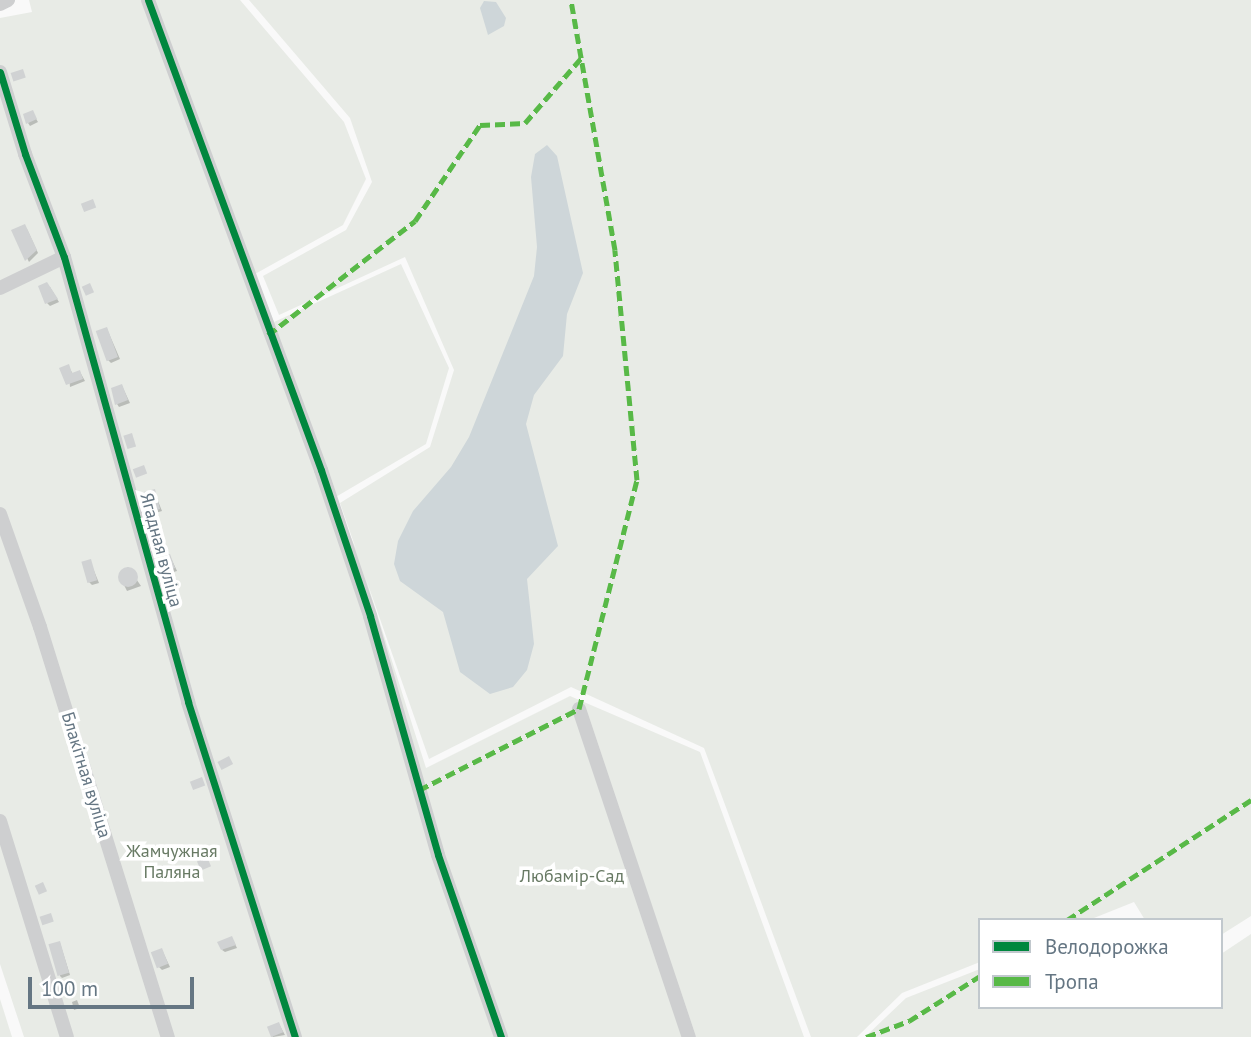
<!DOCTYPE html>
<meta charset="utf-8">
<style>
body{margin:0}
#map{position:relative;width:1251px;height:1037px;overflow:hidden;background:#f9f9f9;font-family:"PT Sans",sans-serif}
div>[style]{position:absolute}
.green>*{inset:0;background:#e8ebe6}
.water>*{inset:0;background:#ced6d9}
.shadow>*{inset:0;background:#0003}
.building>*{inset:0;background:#d0d2d3;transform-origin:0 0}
.round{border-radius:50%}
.street>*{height:14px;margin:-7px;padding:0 7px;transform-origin:7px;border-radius:7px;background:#cecfd0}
.quiet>*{height:5px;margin-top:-2.5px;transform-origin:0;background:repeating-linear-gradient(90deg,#58b947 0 10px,transparent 0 15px)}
.cycleway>*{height:7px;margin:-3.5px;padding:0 3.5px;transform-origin:3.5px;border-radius:3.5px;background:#00873e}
span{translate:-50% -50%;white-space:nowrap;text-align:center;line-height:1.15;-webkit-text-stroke:7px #fff;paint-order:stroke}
.street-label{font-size:18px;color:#657683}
.park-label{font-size:18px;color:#687a64}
.legend{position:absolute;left:978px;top:918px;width:245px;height:91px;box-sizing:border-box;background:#fff;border:2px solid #c1c8cd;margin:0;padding:9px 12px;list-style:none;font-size:21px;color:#657683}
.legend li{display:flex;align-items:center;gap:14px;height:35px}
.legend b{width:35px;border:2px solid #c1c8cd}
.scale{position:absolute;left:28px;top:977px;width:166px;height:32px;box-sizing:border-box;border:4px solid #657683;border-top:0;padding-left:9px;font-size:21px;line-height:24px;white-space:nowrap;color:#657683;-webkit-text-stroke:5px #fff;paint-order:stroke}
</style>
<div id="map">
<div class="green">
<i style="clip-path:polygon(29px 0,240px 0,344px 122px,366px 179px,343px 225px,255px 274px,274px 322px,401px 264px,449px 368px,426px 444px,334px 498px,356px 549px,340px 503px,430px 447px,454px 370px,405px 257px,279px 315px,263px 276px,346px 230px,372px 182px,350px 118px,249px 0,1251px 0,1251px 916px,1221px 935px,1221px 920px,1145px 920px,1134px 902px,1089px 920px,980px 920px,980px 962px,902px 993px,857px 1037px,811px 1037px,704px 748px,571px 687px,429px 759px,366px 579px,426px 768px,570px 696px,700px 752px,804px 1037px,24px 1037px,0 964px,0 18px,32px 12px)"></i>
<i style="clip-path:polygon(1251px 934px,1251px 1037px,865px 1037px,906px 998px,980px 969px,980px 1007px,1221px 1007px,1221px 954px)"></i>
<i style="clip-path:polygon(0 999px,12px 1037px,0 1037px)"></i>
</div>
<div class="water">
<i style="clip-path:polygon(484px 1px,496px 2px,506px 18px,504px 26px,488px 35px,480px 8px)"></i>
<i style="clip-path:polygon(547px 145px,557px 156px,583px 273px,567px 314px,563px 356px,534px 395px,526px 424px,558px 546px,527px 579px,534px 644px,527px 670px,513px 687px,490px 694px,460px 672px,443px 612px,400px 581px,394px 564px,398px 541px,413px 511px,451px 467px,469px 437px,534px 276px,537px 247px,531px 177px,535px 154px)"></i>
</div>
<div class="shadow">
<i style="clip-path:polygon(32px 112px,38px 122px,30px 126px,28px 123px)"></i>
<i style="clip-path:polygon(27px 229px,38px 253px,29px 262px,14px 231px)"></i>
<i style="clip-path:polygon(50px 287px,59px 302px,50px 306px,47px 303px)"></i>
<i style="clip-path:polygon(107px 329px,120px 359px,111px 363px,108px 360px)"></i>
<i style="clip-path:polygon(68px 366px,73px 374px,80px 372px,85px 381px,70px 387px)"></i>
<i style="clip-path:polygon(122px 386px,130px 403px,119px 407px,117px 404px)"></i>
<i style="clip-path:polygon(154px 491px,162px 511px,152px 514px,149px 511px)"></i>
<i style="clip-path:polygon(170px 556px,177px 571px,170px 573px,167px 571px)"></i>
<i style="clip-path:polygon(90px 561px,99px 583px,92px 585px,89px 582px)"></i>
<i style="clip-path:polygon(128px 567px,141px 586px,127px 591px,119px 575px)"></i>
<i style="clip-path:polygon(232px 938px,237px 948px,225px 952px,222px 950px)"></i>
<i style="clip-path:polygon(60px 943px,70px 975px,62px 978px,60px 976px)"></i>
<i style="clip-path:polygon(162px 950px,170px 967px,162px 970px,159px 967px)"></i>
<i style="clip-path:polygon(77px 1000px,80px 1008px,74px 1010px,72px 1002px)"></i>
<i style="clip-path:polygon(279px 1024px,285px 1035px,273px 1037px,272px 1036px)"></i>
</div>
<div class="building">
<i style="left:23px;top:69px;width:9px;height:13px;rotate:72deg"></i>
<i style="clip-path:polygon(33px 110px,37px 119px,26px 124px,23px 114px)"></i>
<i style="left:93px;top:199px;width:9px;height:13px;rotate:69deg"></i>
<i style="clip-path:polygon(25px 224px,37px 250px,25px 261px,11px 230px)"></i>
<i style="clip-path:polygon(47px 282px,58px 299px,45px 304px,38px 286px)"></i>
<i style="left:90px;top:283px;width:10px;height:9px;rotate:66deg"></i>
<i style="left:107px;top:327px;width:32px;height:12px;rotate:70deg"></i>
<i style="clip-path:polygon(69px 364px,72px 373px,80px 370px,83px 379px,66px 385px,59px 368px)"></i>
<i style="clip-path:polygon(122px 384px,128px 400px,115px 405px,111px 388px)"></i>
<i style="left:132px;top:433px;width:14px;height:9px;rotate:73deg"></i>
<i style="left:144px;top:465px;width:9px;height:12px;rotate:69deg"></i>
<i style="clip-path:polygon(155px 489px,160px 509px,148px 512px,140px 493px)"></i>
<i style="left:159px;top:532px;width:14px;height:9px;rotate:73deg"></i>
<i style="left:170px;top:554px;width:15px;height:10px;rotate:70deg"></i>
<i style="left:91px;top:559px;width:22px;height:10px;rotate:74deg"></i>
<i class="round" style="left:118px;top:567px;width:20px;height:20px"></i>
<i style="left:229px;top:756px;width:9px;height:13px;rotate:63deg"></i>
<i style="left:202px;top:777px;width:9px;height:13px;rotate:69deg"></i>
<i style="left:207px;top:857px;width:10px;height:11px;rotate:66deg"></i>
<i style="left:43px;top:882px;width:10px;height:9px;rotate:66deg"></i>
<i style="left:51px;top:913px;width:9px;height:12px;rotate:72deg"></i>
<i style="clip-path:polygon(232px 936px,236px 945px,221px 950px,217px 942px)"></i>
<i style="left:60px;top:941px;width:33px;height:12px;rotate:74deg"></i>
<i style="left:162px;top:948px;width:17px;height:12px;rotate:69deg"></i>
<i style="left:279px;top:1022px;width:11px;height:13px;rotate:68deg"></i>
</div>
<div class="street">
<i style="left:148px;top:0;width:501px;rotate:69.79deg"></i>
<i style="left:321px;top:470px;width:154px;rotate:71.4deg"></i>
<i style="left:370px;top:616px;width:248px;rotate:74.1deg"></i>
<i style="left:438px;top:855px;width:193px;rotate:70.9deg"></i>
<i style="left:0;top:4px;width:9px;rotate:-27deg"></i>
<i style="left:0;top:72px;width:86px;rotate:73deg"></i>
<i style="left:25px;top:154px;width:110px;rotate:69.3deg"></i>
<i style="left:64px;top:257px;width:462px;rotate:74.4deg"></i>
<i style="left:188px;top:702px;width:352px;rotate:72.3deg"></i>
<i style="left:0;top:288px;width:71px;rotate:-25.8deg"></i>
<i style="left:0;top:514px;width:120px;rotate:70.5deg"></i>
<i style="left:40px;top:627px;width:430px;rotate:72.7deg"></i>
<i style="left:579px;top:709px;width:346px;rotate:71.5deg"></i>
<i style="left:0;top:821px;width:226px;rotate:72.8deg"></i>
</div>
<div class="quiet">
<i style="left:268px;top:335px;width:186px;rotate:-37.8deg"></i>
<i style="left:415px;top:221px;width:116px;rotate:-55.9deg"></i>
<i style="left:480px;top:125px;width:45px;rotate:-2.5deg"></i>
<i style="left:525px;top:123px;width:89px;rotate:-49.1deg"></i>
<i style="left:419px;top:790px;width:179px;rotate:-26.9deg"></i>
<i style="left:579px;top:709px;width:236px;rotate:-75.8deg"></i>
<i style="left:637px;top:480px;width:231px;rotate:-95.5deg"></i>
<i style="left:615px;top:250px;width:254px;rotate:-100deg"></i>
<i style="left:1067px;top:920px;width:220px;rotate:-33.1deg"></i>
<i style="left:866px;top:1037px;width:46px;rotate:-20.4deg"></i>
<i style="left:909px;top:1021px;width:84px;rotate:-32.4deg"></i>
</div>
<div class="cycleway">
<i style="left:148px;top:0;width:501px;rotate:69.79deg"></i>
<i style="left:321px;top:470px;width:154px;rotate:71.4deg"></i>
<i style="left:370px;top:616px;width:248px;rotate:74.1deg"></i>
<i style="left:438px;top:855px;width:193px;rotate:70.9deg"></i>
<i style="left:0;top:72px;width:86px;rotate:73deg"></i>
<i style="left:25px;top:154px;width:110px;rotate:69.3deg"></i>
<i style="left:64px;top:257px;width:462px;rotate:74.4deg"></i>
<i style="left:188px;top:702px;width:352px;rotate:72.3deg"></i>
</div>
<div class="street-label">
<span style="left:161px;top:550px;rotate:75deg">Ягадная вуліца</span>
<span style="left:86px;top:775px;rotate:73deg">Блакітная вуліца</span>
</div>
<div class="park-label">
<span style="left:172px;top:862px">Жамчужная<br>Паляна</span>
<span style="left:572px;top:876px">Любамір-Сад</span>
</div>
<ul class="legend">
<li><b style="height:9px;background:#00873e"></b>Велодорожка</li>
<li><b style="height:9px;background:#58b947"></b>Тропа</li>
</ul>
<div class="scale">100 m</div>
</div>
